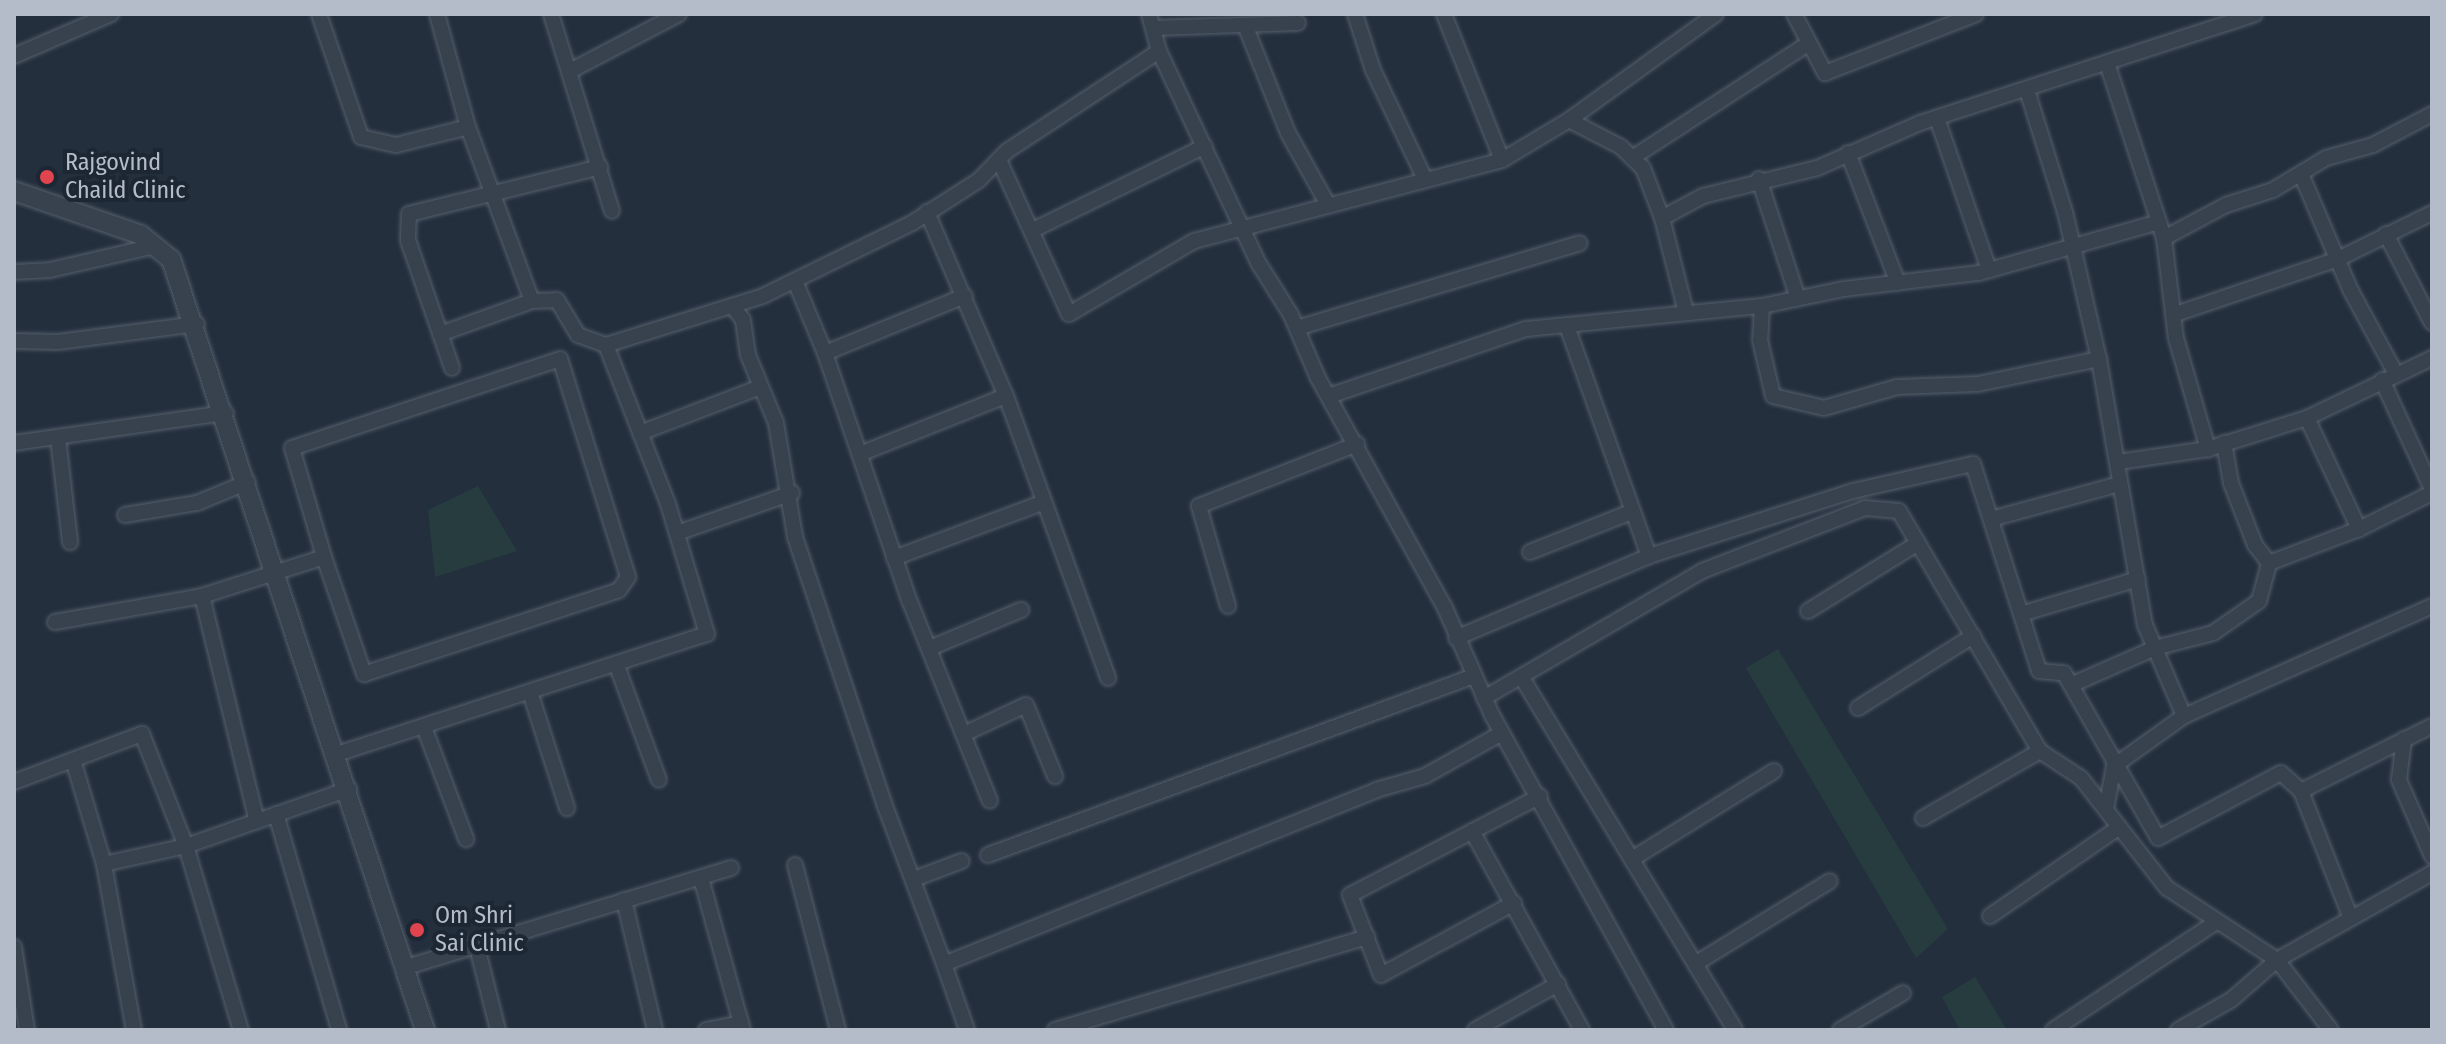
<!DOCTYPE html>
<style>
body{margin:0}
#map{position:relative;width:2446px;height:1044px;overflow:hidden;background:#242f3e;font-family:"Fira Sans Condensed",sans-serif}
div>[style]{position:absolute}
.green>*{inset:0;background:#263c3f}
.roads{filter:drop-shadow(0 0 2px #565f6c) drop-shadow(0 0 2px #565f6c)}
.minor>*{height:14px;margin:-7px;padding:0 7px;transform-origin:7px;border-radius:7px;background:#38414e}
.tertiary>*{height:18px;margin:-9px;padding:0 9px;transform-origin:9px;border-radius:9px;background:#38414e}
.dots>*{width:22px;height:22px;translate:-50% -50%;box-sizing:border-box;border:4px solid #1d2633;border-radius:50%}
span{translate:-50% -50%;white-space:nowrap;text-align:center;line-height:1.15;-webkit-text-stroke:8px #1d2633;paint-order:stroke}
.poi-label{font-size:24px;color:#b4bcc9}
.left{translate:0 -50%;text-align:left}
.frame{position:absolute;inset:0;border:16px solid #b4bcc9;pointer-events:none}
</style>
<div id="map">
<div class="green">
<i style="clip-path:polygon(478px 486px,517px 551px,435px 577px,428px 510px)"></i>
<i style="clip-path:polygon(1778px 649px,1948px 929px,1916px 958px,1746px 668px)"></i>
<i style="clip-path:polygon(1975px 977px,2007px 1030px,1960px 1030px,1942px 997px)"></i>
</div>
<div class="roads">
<div class="minor">
<i style="left:319px;top:14px;width:130px;rotate:71.1deg"></i>
<i style="left:361px;top:137px;width:36px;rotate:13deg"></i>
<i style="left:396px;top:145px;width:74px;rotate:-14deg"></i>
<i style="left:437px;top:14px;width:117px;rotate:74.7deg"></i>
<i style="left:468px;top:127px;width:185px;rotate:69.8deg"></i>
<i style="left:551px;top:14px;width:206px;rotate:72.8deg"></i>
<i style="left:1149px;top:14px;width:38px;rotate:75deg"></i>
<i style="left:1159px;top:51px;width:235px;rotate:64.9deg"></i>
<i style="left:1259px;top:264px;width:60px;rotate:57.9deg"></i>
<i style="left:1291px;top:315px;width:69px;rotate:66.8deg"></i>
<i style="left:1318px;top:378px;width:263px;rotate:61.1deg"></i>
<i style="left:1445px;top:608px;width:117px;rotate:66.3deg"></i>
<i style="left:1492px;top:715px;width:360px;rotate:61.1deg"></i>
<i style="left:1355px;top:14px;width:59px;rotate:72.2deg"></i>
<i style="left:1373px;top:70px;width:121px;rotate:64.5deg"></i>
<i style="left:1794px;top:14px;width:67px;rotate:62.3deg"></i>
<i style="left:1825px;top:73px;width:162px;rotate:-21.3deg"></i>
<i style="left:1245px;top:25px;width:116px;rotate:68.3deg"></i>
<i style="left:1288px;top:133px;width:82px;rotate:60.9deg"></i>
<i style="left:1154px;top:28px;width:144px;rotate:-2deg"></i>
<i style="left:14px;top:56px;width:106px;rotate:-23.4deg"></i>
<i style="left:2108px;top:66px;width:164px;rotate:71.9deg"></i>
<i style="left:570px;top:71px;width:123px;rotate:-27.6deg"></i>
<i style="left:2027px;top:90px;width:128px;rotate:72.7deg"></i>
<i style="left:2065px;top:212px;width:151px;rotate:77deg"></i>
<i style="left:1937px;top:118px;width:161px;rotate:71.1deg"></i>
<i style="left:1569px;top:120px;width:181px;rotate:-35.8deg"></i>
<i style="left:1848px;top:153px;width:139px;rotate:69deg"></i>
<i style="left:1632px;top:158px;width:211px;rotate:-33deg"></i>
<i style="left:999px;top:160px;width:169px;rotate:65.6deg"></i>
<i style="left:1069px;top:314px;width:145px;rotate:-30.3deg"></i>
<i style="left:1194px;top:241px;width:318px;rotate:-14.7deg"></i>
<i style="left:1502px;top:160px;width:157px;rotate:-111.7deg"></i>
<i style="left:1502px;top:160px;width:78px;rotate:-30.8deg"></i>
<i style="left:1569px;top:120px;width:59px;rotate:27.4deg"></i>
<i style="left:1621px;top:147px;width:30px;rotate:44deg"></i>
<i style="left:1643px;top:168px;width:53px;rotate:69.2deg"></i>
<i style="left:1662px;top:218px;width:97px;rotate:75.7deg"></i>
<i style="left:2301px;top:174px;width:127px;rotate:66.9deg"></i>
<i style="left:2351px;top:291px;width:94px;rotate:61.5deg"></i>
<i style="left:1759px;top:179px;width:125px;rotate:71.9deg"></i>
<i style="left:927px;top:212px;width:200px;rotate:66.8deg"></i>
<i style="left:1006px;top:396px;width:300px;rotate:70.1deg"></i>
<i style="left:1662px;top:218px;width:47px;rotate:-28.2deg"></i>
<i style="left:1703px;top:196px;width:117px;rotate:-13.8deg"></i>
<i style="left:1817px;top:168px;width:112px;rotate:-23.6deg"></i>
<i style="left:1920px;top:123px;width:352px;rotate:-18deg"></i>
<i style="left:1033px;top:230px;width:191px;rotate:-26deg"></i>
<i style="left:2386px;top:234px;width:100px;rotate:62.7deg"></i>
<i style="left:2164px;top:238px;width:101px;rotate:83.2deg"></i>
<i style="left:2176px;top:338px;width:116px;rotate:73.9deg"></i>
<i style="left:14px;top:272px;width:36px;rotate:-3deg"></i>
<i style="left:50px;top:270px;width:108px;rotate:-12.9deg"></i>
<i style="left:795px;top:281px;width:78px;rotate:67.4deg"></i>
<i style="left:825px;top:353px;width:263px;rotate:71.2deg"></i>
<i style="left:910px;top:602px;width:214px;rotate:68.1deg"></i>
<i style="left:1762px;top:306px;width:34px;rotate:93deg"></i>
<i style="left:1760px;top:340px;width:57px;rotate:76.9deg"></i>
<i style="left:1773px;top:396px;width:52px;rotate:13.2deg"></i>
<i style="left:1824px;top:408px;width:76px;rotate:-16deg"></i>
<i style="left:1897px;top:387px;width:81px;rotate:-2.1deg"></i>
<i style="left:1978px;top:384px;width:124px;rotate:-11.7deg"></i>
<i style="left:2099px;top:359px;width:270px;rotate:80.2deg"></i>
<i style="left:2145px;top:625px;width:99px;rotate:66.8deg"></i>
<i style="left:733px;top:307px;width:16px;rotate:52deg"></i>
<i style="left:743px;top:320px;width:35px;rotate:82deg"></i>
<i style="left:748px;top:355px;width:74px;rotate:67.6deg"></i>
<i style="left:776px;top:423px;width:116px;rotate:80.5deg"></i>
<i style="left:795px;top:537px;width:284px;rotate:71.5deg"></i>
<i style="left:885px;top:806px;width:169px;rotate:69.5deg"></i>
<i style="left:2173px;top:315px;width:174px;rotate:-18.7deg"></i>
<i style="left:2338px;top:259px;width:105px;rotate:-26.1deg"></i>
<i style="left:1567px;top:326px;width:244px;rotate:70.4deg"></i>
<i style="left:1297px;top:328px;width:295px;rotate:-16.7deg"></i>
<i style="left:440px;top:334px;width:98px;rotate:-19.7deg"></i>
<i style="left:532px;top:301px;width:25px;rotate:-2deg"></i>
<i style="left:557px;top:300px;width:41px;rotate:59deg"></i>
<i style="left:578px;top:335px;width:30px;rotate:20deg"></i>
<i style="left:14px;top:341px;width:44px;rotate:1.3deg"></i>
<i style="left:58px;top:342px;width:140px;rotate:-7.4deg"></i>
<i style="left:825px;top:353px;width:151px;rotate:-22.2deg"></i>
<i style="left:452px;top:368px;width:135px;rotate:-109deg"></i>
<i style="left:408px;top:240px;width:26px;rotate:-88deg"></i>
<i style="left:409px;top:214px;width:197px;rotate:-13.8deg"></i>
<i style="left:2382px;top:380px;width:120px;rotate:65.4deg"></i>
<i style="left:1329px;top:396px;width:208px;rotate:-18.8deg"></i>
<i style="left:1526px;top:329px;width:237px;rotate:-5.6deg"></i>
<i style="left:1762px;top:306px;width:84px;rotate:-11.7deg"></i>
<i style="left:1844px;top:289px;width:136px;rotate:-6.8deg"></i>
<i style="left:1979px;top:273px;width:187px;rotate:-15.8deg"></i>
<i style="left:2159px;top:222px;width:17px;rotate:73deg"></i>
<i style="left:2164px;top:238px;width:70px;rotate:-28deg"></i>
<i style="left:2226px;top:205px;width:49px;rotate:-17.7deg"></i>
<i style="left:2273px;top:190px;width:62px;rotate:-31.1deg"></i>
<i style="left:2326px;top:158px;width:49px;rotate:-15.5deg"></i>
<i style="left:2373px;top:145px;width:67px;rotate:-27.7deg"></i>
<i style="left:2307px;top:418px;width:123px;rotate:64.9deg"></i>
<i style="left:640px;top:433px;width:126px;rotate:-20.9deg"></i>
<i style="left:58px;top:438px;width:105px;rotate:83.4deg"></i>
<i style="left:14px;top:443px;width:214px;rotate:-8.1deg"></i>
<i style="left:2224px;top:443px;width:41px;rotate:80.1deg"></i>
<i style="left:2231px;top:483px;width:66px;rotate:68.8deg"></i>
<i style="left:2255px;top:545px;width:23px;rotate:52deg"></i>
<i style="left:2269px;top:563px;width:96px;rotate:-20.7deg"></i>
<i style="left:2359px;top:529px;width:81px;rotate:-26.3deg"></i>
<i style="left:860px;top:454px;width:157px;rotate:-21.7deg"></i>
<i style="left:2118px;top:462px;width:91px;rotate:-8.2deg"></i>
<i style="left:2208px;top:449px;width:104px;rotate:-17.4deg"></i>
<i style="left:2307px;top:418px;width:139px;rotate:-25.6deg"></i>
<i style="left:125px;top:515px;width:73px;rotate:-9.5deg"></i>
<i style="left:197px;top:503px;width:55px;rotate:-22.4deg"></i>
<i style="left:1991px;top:519px;width:134px;rotate:-15.2deg"></i>
<i style="left:677px;top:533px;width:122px;rotate:-19.2deg"></i>
<i style="left:1530px;top:552px;width:109px;rotate:-21.6deg"></i>
<i style="left:894px;top:558px;width:158px;rotate:-20.4deg"></i>
<i style="left:202px;top:596px;width:232px;rotate:76.3deg"></i>
<i style="left:1228px;top:606px;width:104px;rotate:-106.2deg"></i>
<i style="left:1199px;top:506px;width:170px;rotate:-21.4deg"></i>
<i style="left:1808px;top:611px;width:129px;rotate:-31.7deg"></i>
<i style="left:2021px;top:614px;width:122px;rotate:-16.7deg"></i>
<i style="left:55px;top:622px;width:149px;rotate:-10deg"></i>
<i style="left:202px;top:596px;width:128px;rotate:-17.7deg"></i>
<i style="left:324px;top:557px;width:124px;rotate:71.1deg"></i>
<i style="left:364px;top:674px;width:268px;rotate:-18.2deg"></i>
<i style="left:619px;top:590px;width:16px;rotate:-55deg"></i>
<i style="left:628px;top:577px;width:228px;rotate:-107.3deg"></i>
<i style="left:560px;top:359px;width:282px;rotate:161.6deg"></i>
<i style="left:292px;top:448px;width:114px;rotate:73.6deg"></i>
<i style="left:1456px;top:638px;width:210px;rotate:-23deg"></i>
<i style="left:1649px;top:556px;width:214px;rotate:-17.7deg"></i>
<i style="left:1853px;top:491px;width:123px;rotate:-12.7deg"></i>
<i style="left:1973px;top:464px;width:217px;rotate:72.3deg"></i>
<i style="left:2039px;top:671px;width:25px;rotate:5deg"></i>
<i style="left:2064px;top:673px;width:190px;rotate:60.3deg"></i>
<i style="left:2158px;top:838px;width:139px;rotate:-27.9deg"></i>
<i style="left:2281px;top:773px;width:27px;rotate:42deg"></i>
<i style="left:2301px;top:791px;width:134px;rotate:68.6deg"></i>
<i style="left:930px;top:648px;width:99px;rotate:-22.7deg"></i>
<i style="left:617px;top:666px;width:121px;rotate:69.8deg"></i>
<i style="left:1522px;top:678px;width:411px;rotate:58.8deg"></i>
<i style="left:2071px;top:685px;width:92px;rotate:-23.8deg"></i>
<i style="left:2155px;top:648px;width:60px;rotate:-14.5deg"></i>
<i style="left:2213px;top:633px;width:56px;rotate:-34.8deg"></i>
<i style="left:2259px;top:601px;width:39px;rotate:-75deg"></i>
<i style="left:530px;top:692px;width:122px;rotate:72.3deg"></i>
<i style="left:1484px;top:698px;width:252px;rotate:-30.2deg"></i>
<i style="left:1702px;top:571px;width:175px;rotate:-21.1deg"></i>
<i style="left:1865px;top:508px;width:34px;rotate:5deg"></i>
<i style="left:1899px;top:511px;width:278px;rotate:59.6deg"></i>
<i style="left:1858px;top:708px;width:136px;rotate:-32.1deg"></i>
<i style="left:424px;top:727px;width:120px;rotate:69.4deg"></i>
<i style="left:964px;top:734px;width:68px;rotate:-25.1deg"></i>
<i style="left:1026px;top:705px;width:77px;rotate:67.8deg"></i>
<i style="left:2404px;top:739px;width:41px;rotate:97deg"></i>
<i style="left:2399px;top:780px;width:83px;rotate:66.5deg"></i>
<i style="left:337px;top:754px;width:389px;rotate:-18deg"></i>
<i style="left:707px;top:634px;width:136px;rotate:-106.7deg"></i>
<i style="left:668px;top:504px;width:171px;rotate:-111.3deg"></i>
<i style="left:606px;top:345px;width:164px;rotate:-17.3deg"></i>
<i style="left:763px;top:296px;width:166px;rotate:-26.1deg"></i>
<i style="left:912px;top:223px;width:80px;rotate:-32.7deg"></i>
<i style="left:979px;top:180px;width:40px;rotate:-46deg"></i>
<i style="left:1007px;top:151px;width:182px;rotate:-33.3deg"></i>
<i style="left:73px;top:760px;width:109px;rotate:73.4deg"></i>
<i style="left:104px;top:864px;width:169px;rotate:79.8deg"></i>
<i style="left:14px;top:782px;width:137px;rotate:-20.6deg"></i>
<i style="left:142px;top:734px;width:120px;rotate:68.6deg"></i>
<i style="left:186px;top:846px;width:192px;rotate:73.4deg"></i>
<i style="left:2301px;top:791px;width:146px;rotate:-26.4deg"></i>
<i style="left:2106px;top:809px;width:44px;rotate:-79.5deg"></i>
<i style="left:2114px;top:766px;width:86px;rotate:-35.5deg"></i>
<i style="left:2184px;top:716px;width:271px;rotate:-23.9deg"></i>
<i style="left:276px;top:814px;width:225px;rotate:73.7deg"></i>
<i style="left:1923px;top:818px;width:135px;rotate:-29.8deg"></i>
<i style="left:2040px;top:751px;width:49px;rotate:33.4deg"></i>
<i style="left:2081px;top:778px;width:140px;rotate:52deg"></i>
<i style="left:2167px;top:888px;width:131px;rotate:33.2deg"></i>
<i style="left:2277px;top:960px;width:88px;rotate:52.4deg"></i>
<i style="left:1472px;top:831px;width:227px;rotate:61.1deg"></i>
<i style="left:988px;top:855px;width:518px;rotate:-20.22deg"></i>
<i style="left:1632px;top:859px;width:167px;rotate:-31.8deg"></i>
<i style="left:104px;top:864px;width:84px;rotate:-12.4deg"></i>
<i style="left:186px;top:846px;width:173px;rotate:-19.3deg"></i>
<i style="left:795px;top:865px;width:171px;rotate:75.4deg"></i>
<i style="left:701px;top:878px;width:158px;rotate:74.6deg"></i>
<i style="left:914px;top:879px;width:51px;rotate:-20.6deg"></i>
<i style="left:624px;top:900px;width:134px;rotate:76.6deg"></i>
<i style="left:1514px;top:903px;width:151px;rotate:151.6deg"></i>
<i style="left:1381px;top:975px;width:86px;rotate:-111.2deg"></i>
<i style="left:1350px;top:895px;width:214px;rotate:-27.5deg"></i>
<i style="left:1990px;top:916px;width:155px;rotate:-34.5deg"></i>
<i style="left:476px;top:943px;width:90px;rotate:75.8deg"></i>
<i style="left:14px;top:947px;width:84px;rotate:81.1deg"></i>
<i style="left:1695px;top:964px;width:158px;rotate:-31.6deg"></i>
<i style="left:407px;top:967px;width:339px;rotate:-17deg"></i>
<i style="left:706px;top:1030px;width:36px;rotate:-11deg"></i>
<i style="left:967px;top:1030px;width:70px;rotate:-109.2deg"></i>
<i style="left:944px;top:964px;width:466px;rotate:-21.9deg"></i>
<i style="left:1376px;top:790px;width:51px;rotate:-15.9deg"></i>
<i style="left:1425px;top:776px;width:88px;rotate:-29.2deg"></i>
<i style="left:1055px;top:1030px;width:326px;rotate:-16.6deg"></i>
<i style="left:1475px;top:1030px;width:95px;rotate:-29deg"></i>
<i style="left:1840px;top:1030px;width:73px;rotate:-30.4deg"></i>
<i style="left:2053px;top:1030px;width:196px;rotate:-33.5deg"></i>
<i style="left:2178px;top:1030px;width:61px;rotate:-29.5deg"></i>
<i style="left:2231px;top:1000px;width:61px;rotate:-41deg"></i>
<i style="left:2277px;top:960px;width:178px;rotate:-29.3deg"></i>
</div>
<div class="tertiary">
<i style="left:14px;top:191px;width:134px;rotate:19.1deg"></i>
<i style="left:141px;top:235px;width:38px;rotate:39deg"></i>
<i style="left:171px;top:259px;width:812px;rotate:71.77deg"></i>
</div>
</div>
<div class="dots">
<i style="left:47px;top:177px;background:#e0444e"></i>
<i style="left:417px;top:930px;background:#e0444e"></i>
</div>
<div class="poi-label">
<span class="left" style="left:65px;top:177px">Rajgovind<br>Chaild Clinic</span>
<span class="left" style="left:435px;top:930px">Om Shri<br>Sai Clinic</span>
</div>
<div class="frame"></div>
</div>
